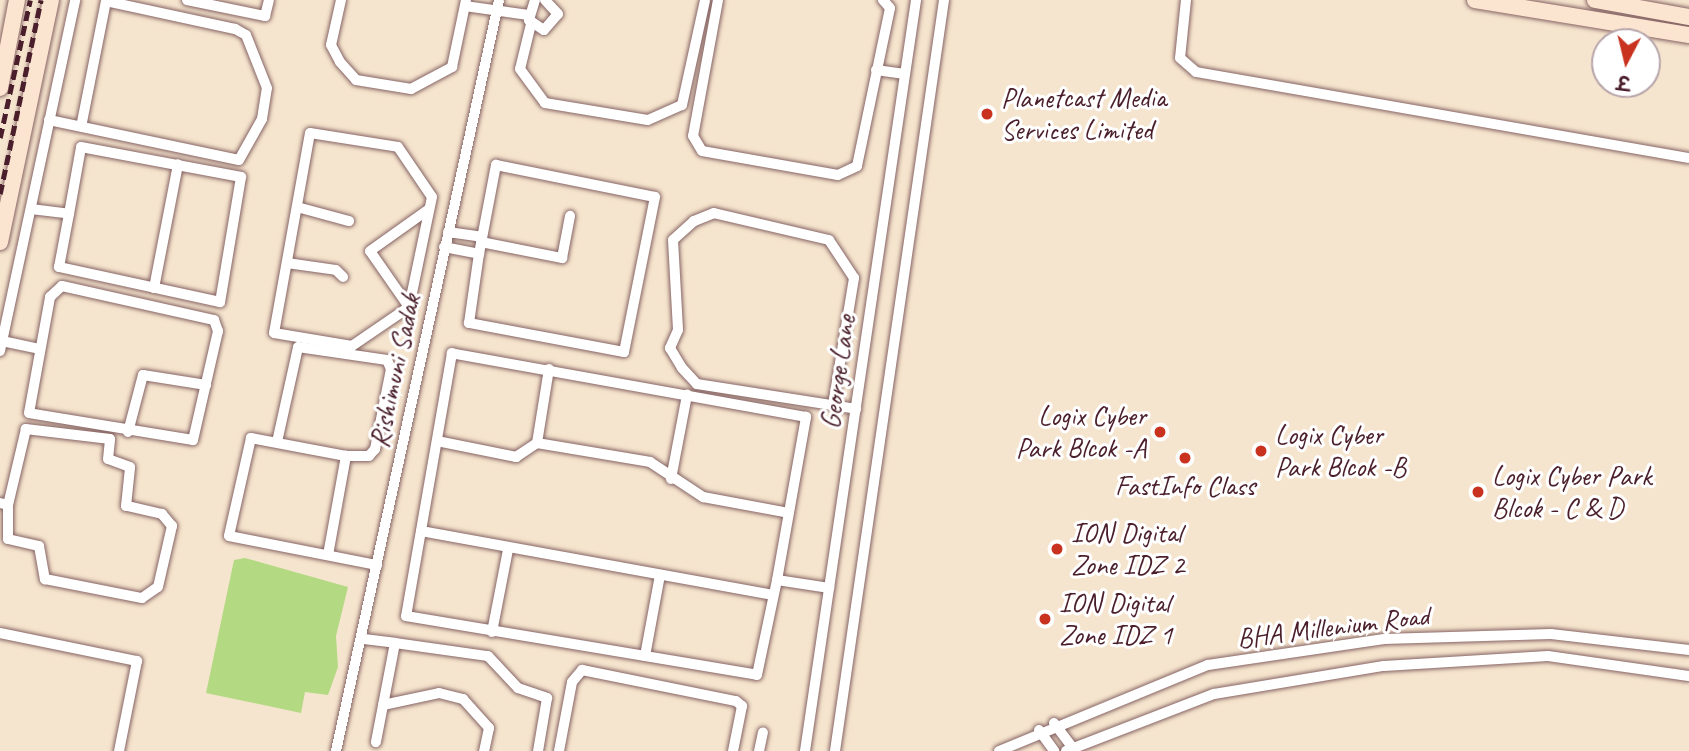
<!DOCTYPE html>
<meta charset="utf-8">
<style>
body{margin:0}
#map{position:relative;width:1689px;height:751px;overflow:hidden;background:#f6e5ce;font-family:Caveat,"Playpen Sans Deva",sans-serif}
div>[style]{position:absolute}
.green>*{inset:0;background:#b3d982}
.roads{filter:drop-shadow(0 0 2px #866464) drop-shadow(0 0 2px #866464)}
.street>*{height:10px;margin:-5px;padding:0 5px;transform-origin:5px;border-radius:5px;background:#fff}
.secondary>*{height:16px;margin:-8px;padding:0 8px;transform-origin:8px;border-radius:8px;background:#fce5d0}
.rail>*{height:4.5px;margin-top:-2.25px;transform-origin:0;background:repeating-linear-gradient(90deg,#4a1f2b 0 10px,transparent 0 15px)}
.dots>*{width:19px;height:19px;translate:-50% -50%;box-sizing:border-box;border:4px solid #fff;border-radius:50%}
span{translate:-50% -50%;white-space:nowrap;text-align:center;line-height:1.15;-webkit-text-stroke:6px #fff;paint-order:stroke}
.poi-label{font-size:28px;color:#4a1f2b}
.left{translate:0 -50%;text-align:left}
.right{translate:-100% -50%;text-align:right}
.street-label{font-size:28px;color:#4a1f2b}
.north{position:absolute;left:1591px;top:28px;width:70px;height:70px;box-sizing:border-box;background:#fff;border:2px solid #b7a5aa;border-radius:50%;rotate:187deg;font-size:19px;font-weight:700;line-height:28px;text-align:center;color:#4a1f2b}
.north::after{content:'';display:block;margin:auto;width:24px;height:32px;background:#c8321e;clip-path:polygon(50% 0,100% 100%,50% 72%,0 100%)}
</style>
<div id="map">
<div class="green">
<i style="clip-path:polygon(245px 558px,348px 587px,336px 636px,338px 667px,328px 695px,305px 692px,301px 713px,206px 693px,234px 560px)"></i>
</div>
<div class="roads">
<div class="street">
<i style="left:187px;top:0;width:80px;rotate:11.6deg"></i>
<i style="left:265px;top:16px;width:16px;rotate:-76deg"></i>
<i style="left:341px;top:0;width:46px;rotate:102.5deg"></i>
<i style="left:331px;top:45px;width:19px;rotate:62deg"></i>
<i style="left:340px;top:62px;width:24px;rotate:48deg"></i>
<i style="left:356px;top:80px;width:56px;rotate:9.3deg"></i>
<i style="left:411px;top:89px;width:47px;rotate:-28.2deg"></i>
<i style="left:452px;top:67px;width:68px;rotate:-78.2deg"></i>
<i style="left:535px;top:0;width:21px;rotate:107deg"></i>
<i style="left:529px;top:20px;width:18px;rotate:34deg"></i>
<i style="left:544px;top:30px;width:21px;rotate:-49deg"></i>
<i style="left:558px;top:14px;width:19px;rotate:-133deg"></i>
<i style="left:718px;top:0;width:138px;rotate:100.4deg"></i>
<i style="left:693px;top:136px;width:17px;rotate:59deg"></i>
<i style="left:702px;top:151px;width:138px;rotate:10deg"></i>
<i style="left:838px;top:175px;width:21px;rotate:-25deg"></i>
<i style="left:857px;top:166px;width:161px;rotate:-78.2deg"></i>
<i style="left:890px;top:8px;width:11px;rotate:-131deg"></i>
<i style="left:1186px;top:0;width:58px;rotate:95.9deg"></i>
<i style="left:1180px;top:58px;width:21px;rotate:41deg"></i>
<i style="left:1196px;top:72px;width:500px;rotate:9.9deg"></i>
<i style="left:465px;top:6px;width:64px;rotate:8.1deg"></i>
<i style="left:531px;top:24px;width:46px;rotate:103.7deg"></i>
<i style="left:520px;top:69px;width:42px;rotate:53.7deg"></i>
<i style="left:545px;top:103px;width:104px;rotate:9.4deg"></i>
<i style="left:648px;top:120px;width:37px;rotate:-24deg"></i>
<i style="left:682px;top:105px;width:107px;rotate:-77.6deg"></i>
<i style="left:876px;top:70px;width:29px;rotate:8deg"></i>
<i style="left:49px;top:120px;width:194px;rotate:11.9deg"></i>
<i style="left:239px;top:160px;width:47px;rotate:-60.7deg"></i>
<i style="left:262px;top:119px;width:31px;rotate:-81deg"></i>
<i style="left:267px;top:88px;width:57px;rotate:-111.6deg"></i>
<i style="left:246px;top:35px;width:13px;rotate:-151deg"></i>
<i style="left:235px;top:29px;width:132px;rotate:-167.8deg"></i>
<i style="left:106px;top:1px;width:128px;rotate:101.2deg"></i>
<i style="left:310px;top:133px;width:89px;rotate:9deg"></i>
<i style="left:398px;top:147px;width:60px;rotate:55.8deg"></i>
<i style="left:432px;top:197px;width:112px;rotate:101.8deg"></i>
<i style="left:409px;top:307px;width:69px;rotate:145.6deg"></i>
<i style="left:352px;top:346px;width:79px;rotate:-170.5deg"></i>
<i style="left:274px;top:333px;width:203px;rotate:-79.8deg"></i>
<i style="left:297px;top:207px;width:54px;rotate:15.1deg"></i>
<i style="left:31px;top:209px;width:38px;rotate:7deg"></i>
<i style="left:69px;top:214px;width:68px;rotate:-79.8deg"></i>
<i style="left:81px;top:147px;width:163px;rotate:10.6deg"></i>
<i style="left:241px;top:177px;width:127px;rotate:99.5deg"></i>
<i style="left:220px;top:302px;width:165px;rotate:-167.7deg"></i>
<i style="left:59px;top:267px;width:54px;rotate:-79.3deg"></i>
<i style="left:448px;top:232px;width:34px;rotate:8deg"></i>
<i style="left:481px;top:242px;width:83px;rotate:11.2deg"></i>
<i style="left:562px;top:258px;width:43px;rotate:-79.2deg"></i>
<i style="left:444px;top:247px;width:36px;rotate:11deg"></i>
<i style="left:479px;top:254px;width:91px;rotate:-79.2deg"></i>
<i style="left:496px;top:165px;width:162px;rotate:11.4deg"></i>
<i style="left:655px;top:197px;width:158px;rotate:101.3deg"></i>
<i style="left:624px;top:352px;width:158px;rotate:-169.4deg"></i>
<i style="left:469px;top:323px;width:70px;rotate:-81.8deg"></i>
<i style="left:287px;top:263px;width:49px;rotate:8.1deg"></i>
<i style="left:336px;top:270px;width:10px;rotate:45deg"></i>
<i style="left:62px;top:286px;width:156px;rotate:12.6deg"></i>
<i style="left:214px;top:320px;width:12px;rotate:70deg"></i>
<i style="left:218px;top:331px;width:112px;rotate:102.9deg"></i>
<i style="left:193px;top:440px;width:166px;rotate:-170.7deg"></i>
<i style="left:29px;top:413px;width:118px;rotate:-79.7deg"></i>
<i style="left:50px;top:297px;width:16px;rotate:-43deg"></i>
<i style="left:154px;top:288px;width:126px;rotate:-79deg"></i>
<i style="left:409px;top:307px;width:68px;rotate:-124.9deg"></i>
<i style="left:370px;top:251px;width:72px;rotate:-35.4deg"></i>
<i style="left:2px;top:341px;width:38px;rotate:12deg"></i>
<i style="left:0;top:351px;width:359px;rotate:-77.9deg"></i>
<i style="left:833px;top:405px;width:129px;rotate:-80.6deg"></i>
<i style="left:854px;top:278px;width:45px;rotate:-123.3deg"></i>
<i style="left:829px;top:240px;width:118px;rotate:-166.8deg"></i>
<i style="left:714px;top:213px;width:22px;rotate:158deg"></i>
<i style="left:694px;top:221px;width:28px;rotate:138deg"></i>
<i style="left:673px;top:240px;width:90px;rotate:86.8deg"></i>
<i style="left:678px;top:330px;width:20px;rotate:114deg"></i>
<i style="left:670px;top:348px;width:23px;rotate:59deg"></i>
<i style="left:682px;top:368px;width:22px;rotate:47deg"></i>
<i style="left:697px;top:384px;width:161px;rotate:8.9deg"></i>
<i style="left:128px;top:432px;width:59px;rotate:-75.3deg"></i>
<i style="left:143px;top:375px;width:64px;rotate:9deg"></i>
<i style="left:437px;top:441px;width:81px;rotate:11.4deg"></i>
<i style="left:516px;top:457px;width:25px;rotate:-34deg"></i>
<i style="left:537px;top:443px;width:115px;rotate:9.5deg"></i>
<i style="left:650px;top:462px;width:64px;rotate:33.4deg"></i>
<i style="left:703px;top:497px;width:87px;rotate:10.5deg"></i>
<i style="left:277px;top:442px;width:97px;rotate:-77.5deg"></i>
<i style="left:298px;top:347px;width:90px;rotate:8.3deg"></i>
<i style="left:387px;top:360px;width:10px;rotate:66deg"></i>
<i style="left:391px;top:369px;width:82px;rotate:101.3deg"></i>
<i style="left:375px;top:449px;width:9px;rotate:131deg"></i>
<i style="left:369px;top:456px;width:23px;rotate:180deg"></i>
<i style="left:537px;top:443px;width:75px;rotate:-80.8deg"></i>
<i style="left:671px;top:479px;width:86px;rotate:-79.2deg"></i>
<i style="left:0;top:503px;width:8px;rotate:14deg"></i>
<i style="left:8px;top:505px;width:34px;rotate:90deg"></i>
<i style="left:8px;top:539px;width:32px;rotate:13deg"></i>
<i style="left:39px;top:546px;width:34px;rotate:80deg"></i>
<i style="left:45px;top:579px;width:99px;rotate:11.1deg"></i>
<i style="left:142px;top:598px;width:19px;rotate:-35deg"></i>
<i style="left:158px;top:587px;width:63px;rotate:-77.1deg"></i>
<i style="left:172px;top:526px;width:16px;rotate:-130deg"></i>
<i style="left:162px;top:514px;width:37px;rotate:-167deg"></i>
<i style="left:126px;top:506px;width:39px;rotate:-84deg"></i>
<i style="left:130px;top:467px;width:23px;rotate:-160deg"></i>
<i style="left:108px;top:459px;width:20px;rotate:-84deg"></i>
<i style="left:110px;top:439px;width:85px;rotate:-173.2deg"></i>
<i style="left:26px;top:429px;width:78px;rotate:103.3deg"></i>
<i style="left:421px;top:531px;width:358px;rotate:10.3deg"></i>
<i style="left:328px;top:555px;width:101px;rotate:-79.7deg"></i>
<i style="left:346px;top:456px;width:97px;rotate:-169.3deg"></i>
<i style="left:251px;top:438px;width:100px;rotate:102.7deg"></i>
<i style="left:229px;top:536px;width:151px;rotate:11.1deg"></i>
<i style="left:777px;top:580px;width:166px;rotate:-79.9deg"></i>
<i style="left:806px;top:417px;width:360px;rotate:-169.8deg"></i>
<i style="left:452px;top:353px;width:267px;rotate:99.9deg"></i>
<i style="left:406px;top:616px;width:356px;rotate:9.5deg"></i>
<i style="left:757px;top:675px;width:97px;rotate:-78.1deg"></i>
<i style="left:777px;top:580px;width:53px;rotate:8.7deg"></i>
<i style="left:492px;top:632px;width:84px;rotate:-79deg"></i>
<i style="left:0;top:633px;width:140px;rotate:11.6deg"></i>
<i style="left:137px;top:661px;width:92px;rotate:101.3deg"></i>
<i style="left:364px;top:639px;width:31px;rotate:7deg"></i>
<i style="left:395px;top:643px;width:101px;rotate:100.9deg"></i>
<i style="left:395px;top:643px;width:94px;rotate:8deg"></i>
<i style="left:488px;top:656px;width:44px;rotate:46.8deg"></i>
<i style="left:518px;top:688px;width:31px;rotate:19deg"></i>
<i style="left:547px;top:698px;width:54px;rotate:99.6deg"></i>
<i style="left:645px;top:656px;width:82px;rotate:-79.5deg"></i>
<i style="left:383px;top:705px;width:57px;rotate:-12.1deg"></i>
<i style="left:439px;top:693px;width:25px;rotate:14deg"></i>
<i style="left:463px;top:699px;width:39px;rotate:48deg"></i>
<i style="left:489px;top:728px;width:24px;rotate:102deg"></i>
<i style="left:1054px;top:723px;width:35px;rotate:53deg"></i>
<i style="left:1039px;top:730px;width:26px;rotate:54deg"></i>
<i style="left:336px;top:751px;width:768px;rotate:-77.75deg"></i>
<i style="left:559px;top:751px;width:70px;rotate:-79.3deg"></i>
<i style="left:572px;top:682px;width:16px;rotate:-50deg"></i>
<i style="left:582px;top:670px;width:157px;rotate:11.4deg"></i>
<i style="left:736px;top:701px;width:8px;rotate:40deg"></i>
<i style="left:742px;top:706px;width:46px;rotate:101.3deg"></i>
<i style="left:759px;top:751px;width:19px;rotate:-78deg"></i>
<i style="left:805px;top:751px;width:759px;rotate:-81.59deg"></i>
<i style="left:835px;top:751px;width:759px;rotate:-81.74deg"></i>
<i style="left:999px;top:751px;width:226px;rotate:-22.4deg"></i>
<i style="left:1208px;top:665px;width:178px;rotate:-8.4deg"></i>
<i style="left:1384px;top:639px;width:167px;rotate:-1.7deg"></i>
<i style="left:1551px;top:634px;width:139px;rotate:6.6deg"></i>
<i style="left:1066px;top:751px;width:159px;rotate:-21.1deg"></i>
<i style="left:1214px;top:694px;width:172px;rotate:-9.4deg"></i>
<i style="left:1384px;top:666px;width:164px;rotate:-3.5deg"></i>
<i style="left:1548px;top:656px;width:142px;rotate:8.1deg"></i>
</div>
<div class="secondary">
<i style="left:1475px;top:0;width:217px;rotate:9.3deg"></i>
<i style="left:1595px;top:0;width:96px;rotate:10.3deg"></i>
<i style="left:0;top:88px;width:90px;rotate:-79.1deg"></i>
<i style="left:0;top:242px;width:247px;rotate:-78.1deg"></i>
</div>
</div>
<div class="rail">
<i style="left:0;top:138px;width:141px;rotate:-77.7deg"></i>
<i style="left:0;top:194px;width:198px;rotate:-78.1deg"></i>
</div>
<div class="dots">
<i style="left:987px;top:114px;background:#c8321e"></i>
<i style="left:1160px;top:432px;background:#c8321e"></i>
<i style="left:1261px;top:451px;background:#c8321e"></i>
<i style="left:1185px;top:458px;background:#c8321e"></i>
<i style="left:1478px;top:492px;background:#c8321e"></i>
<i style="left:1057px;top:549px;background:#c8321e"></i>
<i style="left:1045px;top:619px;background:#c8321e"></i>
</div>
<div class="poi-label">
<span class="left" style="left:1001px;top:114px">Planetcast Media<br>Services Limited</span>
<span class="right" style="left:1146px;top:432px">Logix Cyber<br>Park Blcok -A</span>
<span class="left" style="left:1275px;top:451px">Logix Cyber<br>Park Blcok -B</span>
<span class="left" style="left:1492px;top:492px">Logix Cyber Park<br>Blcok - C &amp; D</span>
<span style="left:1185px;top:486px">FastInfo Class</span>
<span class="left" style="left:1071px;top:549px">ION Digital<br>Zone IDZ 2</span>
<span class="left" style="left:1059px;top:619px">ION Digital<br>Zone IDZ 1</span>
</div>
<div class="street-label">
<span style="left:395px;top:371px;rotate:-78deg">Rishimuni Sadak</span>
<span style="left:838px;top:372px;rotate:-82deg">George Lane</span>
<span style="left:1333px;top:627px;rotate:-7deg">BHA Millenium Road</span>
</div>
<div class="north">उ</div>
</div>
